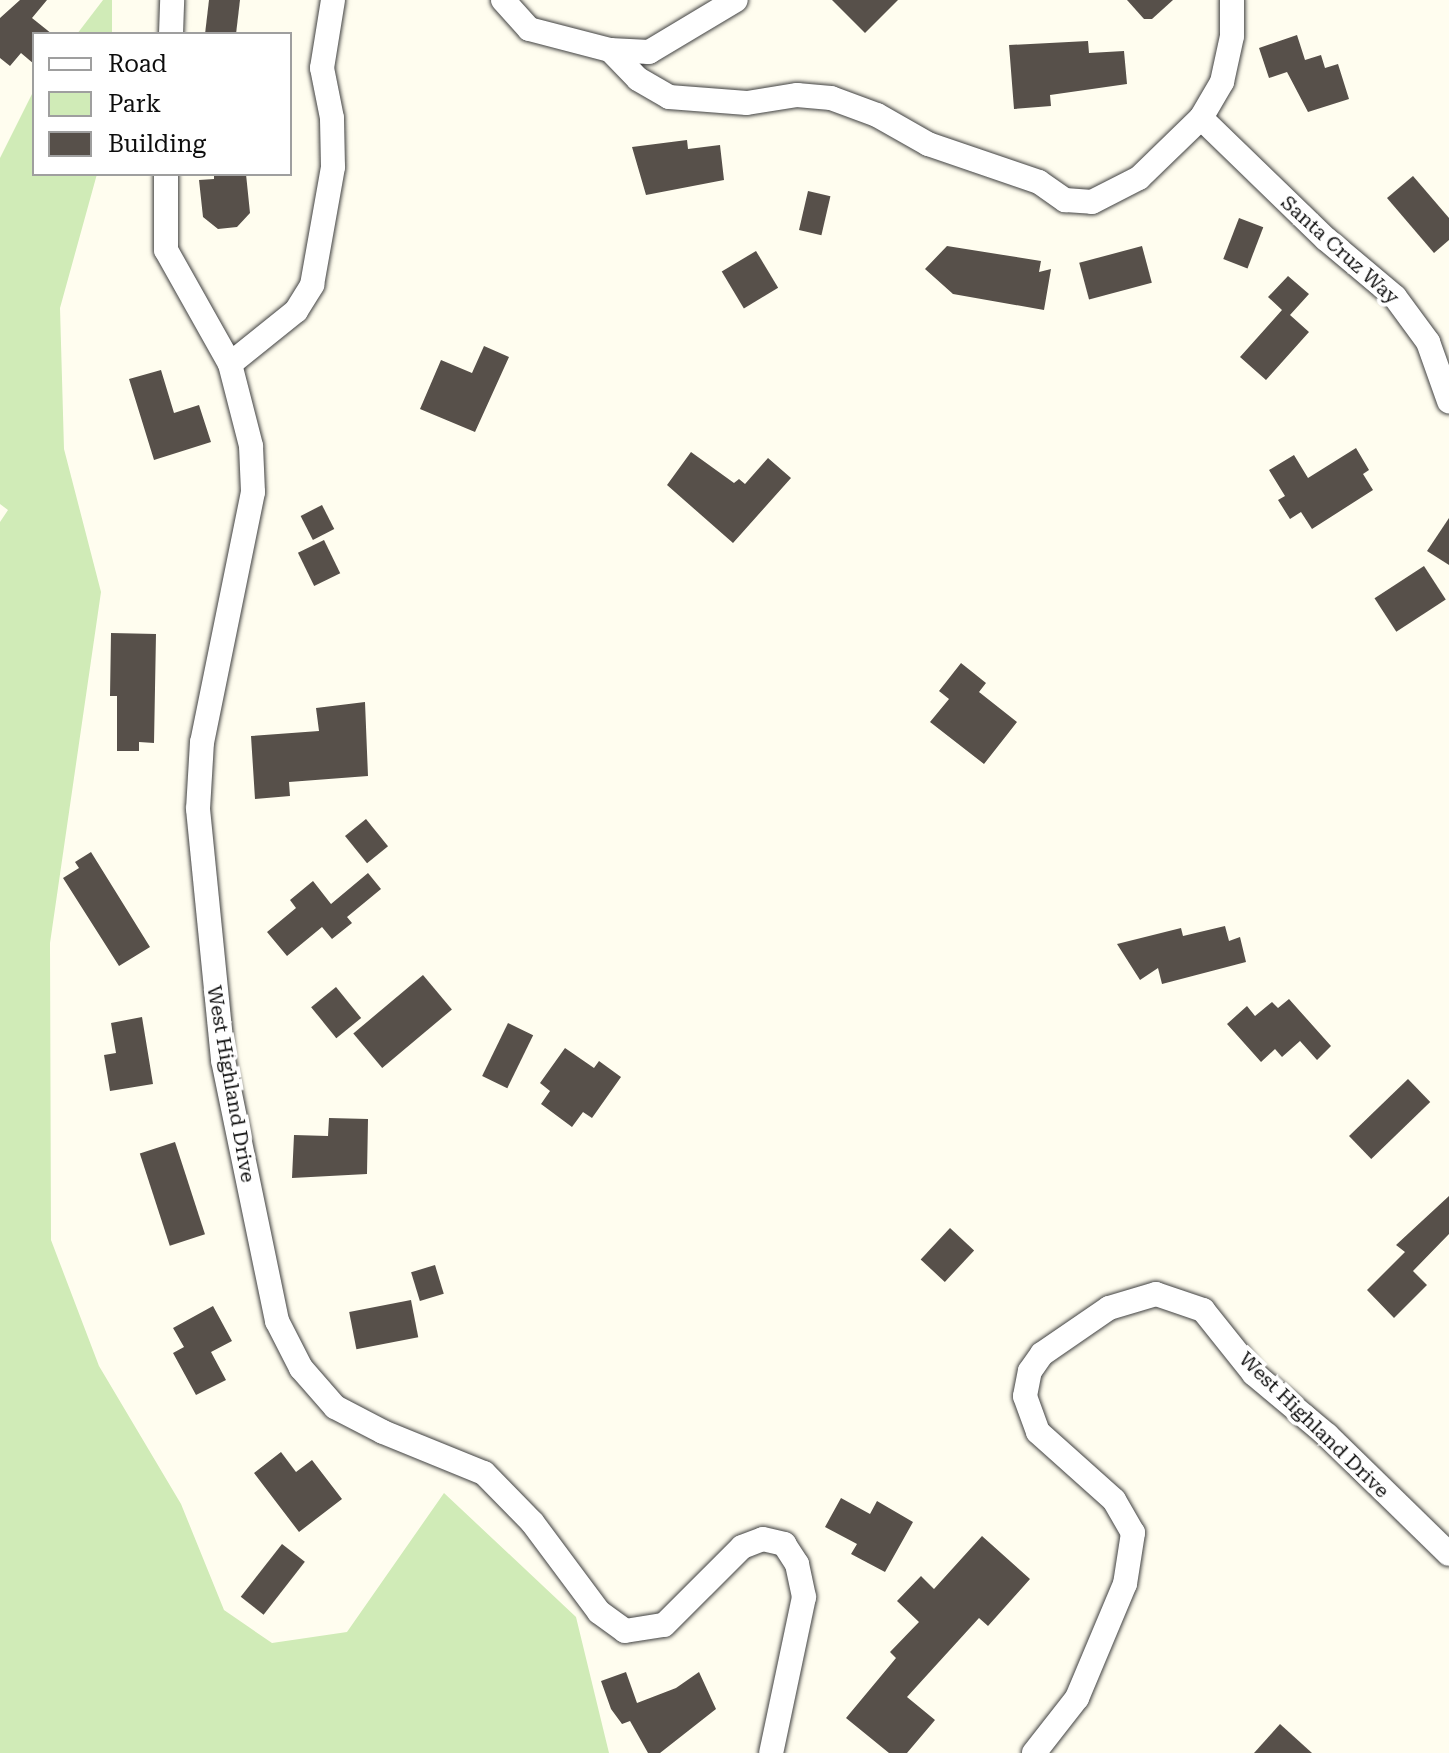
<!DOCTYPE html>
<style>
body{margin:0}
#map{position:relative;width:1449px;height:1753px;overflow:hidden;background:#fffdef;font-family:"Roboto Serif",serif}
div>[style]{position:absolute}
.green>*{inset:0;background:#d0ebb7}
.building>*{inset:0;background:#57504a;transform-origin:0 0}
.roads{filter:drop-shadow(0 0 2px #414141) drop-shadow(0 0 2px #414141)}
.minor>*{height:24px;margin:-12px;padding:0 12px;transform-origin:12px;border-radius:12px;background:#fff}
span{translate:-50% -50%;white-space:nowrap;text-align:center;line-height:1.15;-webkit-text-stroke:8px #fff;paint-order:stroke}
.street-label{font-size:20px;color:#0e0e0e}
.legend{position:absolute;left:32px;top:32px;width:260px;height:144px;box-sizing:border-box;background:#fff;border:2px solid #9f9f9f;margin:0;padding:10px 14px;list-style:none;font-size:24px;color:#0e0e0e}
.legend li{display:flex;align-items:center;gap:16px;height:40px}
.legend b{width:40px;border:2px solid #9f9f9f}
</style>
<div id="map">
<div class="green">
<i style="clip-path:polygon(103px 0,112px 0,112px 34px,77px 34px)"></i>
<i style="clip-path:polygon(34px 90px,34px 174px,97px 174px,60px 308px,64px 449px,101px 592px,50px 943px,51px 1240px,99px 1366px,181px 1504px,224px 1610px,272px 1643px,347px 1632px,444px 1493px,576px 1617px,609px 1753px,0 1753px,0 522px,8px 510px,0 504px,0 158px)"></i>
</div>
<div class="building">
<i style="clip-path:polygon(20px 0,47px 0,32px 18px,52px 34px,34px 34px,34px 64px,21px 53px,10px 66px,0 58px,0 18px)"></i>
<i style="clip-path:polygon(209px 0,240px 0,236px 34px,205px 34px)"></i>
<i style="clip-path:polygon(832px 0,898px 0,865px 33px)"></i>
<i style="clip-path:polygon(1127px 0,1173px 0,1152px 19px,1144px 19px)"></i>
<i style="clip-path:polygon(1297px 35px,1305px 60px,1321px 55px,1325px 68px,1338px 64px,1349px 99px,1308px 112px,1287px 72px,1269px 78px,1259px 48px)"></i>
<i style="clip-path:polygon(1088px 41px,1089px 53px,1124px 51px,1127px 84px,1050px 95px,1051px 106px,1014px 109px,1009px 45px)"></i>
<i style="clip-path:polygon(687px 140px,688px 149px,720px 145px,724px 180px,646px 195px,632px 147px)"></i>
<i style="clip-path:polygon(214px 174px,246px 174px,250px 213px,237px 227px,218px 229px,203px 217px,199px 180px,214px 179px)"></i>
<i style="clip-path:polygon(1413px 176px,1449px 218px,1449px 240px,1434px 253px,1387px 198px)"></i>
<i style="left:808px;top:191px;width:23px;height:40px;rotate:13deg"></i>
<i style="left:1239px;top:218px;width:26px;height:44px;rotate:21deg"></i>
<i style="clip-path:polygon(947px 246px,1041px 261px,1039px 272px,1051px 269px,1044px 310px,953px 294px,925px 269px)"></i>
<i style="left:1142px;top:246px;width:38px;height:65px;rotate:75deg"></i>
<i style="left:756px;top:251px;width:43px;height:40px;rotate:59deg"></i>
<i style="clip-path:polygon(1288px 276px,1309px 294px,1290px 315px,1309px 332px,1266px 380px,1240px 357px,1282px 310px,1268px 297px)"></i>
<i style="clip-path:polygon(484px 346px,509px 357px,475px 432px,420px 409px,441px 360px,472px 373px)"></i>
<i style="clip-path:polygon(161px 370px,174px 413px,199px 405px,211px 442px,154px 460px,129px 379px)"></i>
<i style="clip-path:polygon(1356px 448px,1369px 470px,1363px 474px,1373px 490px,1312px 529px,1301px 512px,1290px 519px,1278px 500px,1285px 496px,1269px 470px,1294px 455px,1308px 478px)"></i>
<i style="clip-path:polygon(691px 452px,734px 483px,739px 479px,745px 484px,768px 458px,791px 478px,733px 543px,667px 485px)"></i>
<i style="left:322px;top:505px;width:27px;height:24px;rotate:63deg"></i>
<i style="clip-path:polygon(1449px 518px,1449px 565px,1427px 551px)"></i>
<i style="left:324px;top:540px;width:37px;height:29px;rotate:64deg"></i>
<i style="left:1424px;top:566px;width:40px;height:59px;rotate:57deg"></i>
<i style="clip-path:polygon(111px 633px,156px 634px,154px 743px,139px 742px,139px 751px,117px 751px,117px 696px,110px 696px)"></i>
<i style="clip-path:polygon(961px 663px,986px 683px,979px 692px,1017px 722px,984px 764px,930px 722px,949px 699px,939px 691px)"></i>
<i style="clip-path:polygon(365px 702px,368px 776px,289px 782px,290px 796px,255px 799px,251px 736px,319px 731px,316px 708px)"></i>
<i style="left:366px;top:819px;width:35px;height:27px;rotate:51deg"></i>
<i style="clip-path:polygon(91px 852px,150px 947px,119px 966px,63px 878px,79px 868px,75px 862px)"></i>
<i style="clip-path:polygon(368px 873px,381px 889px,347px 917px,352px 923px,332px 939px,322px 927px,287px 956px,267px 932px,296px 908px,290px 900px,313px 881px,331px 904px)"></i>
<i style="clip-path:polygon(1225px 926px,1229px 941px,1240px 937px,1246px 962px,1162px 984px,1158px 968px,1140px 980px,1117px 944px,1181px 928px,1183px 936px)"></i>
<i style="left:423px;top:975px;width:45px;height:91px;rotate:50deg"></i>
<i style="left:336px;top:987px;width:40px;height:32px;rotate:51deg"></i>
<i style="clip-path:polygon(1289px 999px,1331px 1046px,1317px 1060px,1300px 1041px,1282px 1057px,1275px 1049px,1261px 1062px,1227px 1024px,1247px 1006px,1255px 1016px,1272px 1002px,1278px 1008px)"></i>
<i style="clip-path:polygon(142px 1017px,153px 1084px,110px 1091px,104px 1055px,116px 1053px,111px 1023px)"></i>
<i style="left:508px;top:1023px;width:28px;height:59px;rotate:26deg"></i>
<i style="clip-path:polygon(565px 1048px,594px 1068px,599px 1061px,621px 1077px,592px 1118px,583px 1112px,572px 1127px,541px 1104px,550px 1091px,540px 1083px)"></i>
<i style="left:1408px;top:1079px;width:32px;height:82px;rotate:46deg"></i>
<i style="clip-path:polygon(329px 1118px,368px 1119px,367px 1174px,292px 1178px,294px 1135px,328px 1136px)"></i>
<i style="left:175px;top:1142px;width:97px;height:37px;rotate:72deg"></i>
<i style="clip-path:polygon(1449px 1196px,1449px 1234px,1413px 1271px,1427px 1285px,1394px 1318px,1367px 1290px,1405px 1252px,1396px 1245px)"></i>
<i style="left:950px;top:1228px;width:33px;height:43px;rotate:43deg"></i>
<i style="left:435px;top:1265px;width:30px;height:25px;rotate:73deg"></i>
<i style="left:411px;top:1300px;width:38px;height:63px;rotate:79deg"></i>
<i style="clip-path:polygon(213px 1306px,232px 1341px,211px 1352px,226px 1380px,196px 1395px,173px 1353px,184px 1347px,173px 1328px)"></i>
<i style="clip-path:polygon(281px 1452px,296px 1472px,312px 1460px,342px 1499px,299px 1532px,254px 1473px)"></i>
<i style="clip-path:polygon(841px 1498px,870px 1514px,877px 1501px,913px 1522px,885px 1572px,851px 1554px,857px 1544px,825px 1527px)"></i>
<i style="clip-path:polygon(982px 1536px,1030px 1579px,988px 1626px,979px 1618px,907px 1697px,935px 1720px,907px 1753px,889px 1753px,846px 1718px,896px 1658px,890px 1652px,919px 1622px,897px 1601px,921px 1576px,934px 1589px)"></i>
<i style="left:282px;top:1544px;width:29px;height:67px;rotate:38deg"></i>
<i style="clip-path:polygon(626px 1672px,637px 1703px,676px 1688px,699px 1672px,716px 1709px,660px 1753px,648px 1753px,630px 1721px,622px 1724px,611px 1709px,601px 1681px)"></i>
<i style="clip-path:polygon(1280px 1724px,1312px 1753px,1254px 1753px)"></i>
</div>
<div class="roads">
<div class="minor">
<i style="left:503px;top:0;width:39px;rotate:48deg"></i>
<i style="left:529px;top:29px;width:84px;rotate:14.5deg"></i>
<i style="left:610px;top:50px;width:40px;rotate:46deg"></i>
<i style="left:638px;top:79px;width:36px;rotate:30deg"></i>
<i style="left:669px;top:97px;width:78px;rotate:4.4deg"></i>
<i style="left:747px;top:103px;width:51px;rotate:-9.1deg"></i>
<i style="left:797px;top:95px;width:34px;rotate:5deg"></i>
<i style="left:831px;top:98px;width:49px;rotate:20.3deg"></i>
<i style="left:877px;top:115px;width:59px;rotate:29.6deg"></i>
<i style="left:928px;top:144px;width:117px;rotate:18.9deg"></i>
<i style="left:1039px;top:182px;width:32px;rotate:35deg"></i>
<i style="left:1065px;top:200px;width:27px;rotate:4deg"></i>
<i style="left:1092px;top:202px;width:53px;rotate:-27.1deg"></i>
<i style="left:1139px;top:178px;width:86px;rotate:-44.1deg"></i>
<i style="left:1201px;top:118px;width:42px;rotate:-59.7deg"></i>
<i style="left:1222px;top:82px;width:47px;rotate:-77.7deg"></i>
<i style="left:1232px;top:36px;width:36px;rotate:-90deg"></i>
<i style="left:171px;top:34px;width:34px;rotate:-88deg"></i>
<i style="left:610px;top:50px;width:39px;rotate:3deg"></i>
<i style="left:649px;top:52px;width:101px;rotate:-30.9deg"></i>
<i style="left:1201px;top:118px;width:174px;rotate:44.1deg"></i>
<i style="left:1326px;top:239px;width:90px;rotate:40deg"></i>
<i style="left:1395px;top:297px;width:56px;rotate:53.7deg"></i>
<i style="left:1428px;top:342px;width:63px;rotate:70.4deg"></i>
<i style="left:166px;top:174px;width:76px;rotate:90deg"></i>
<i style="left:166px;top:250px;width:131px;rotate:60.7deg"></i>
<i style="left:230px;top:364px;width:85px;rotate:75.6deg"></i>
<i style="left:251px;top:446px;width:46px;rotate:87.5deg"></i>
<i style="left:253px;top:492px;width:255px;rotate:101.5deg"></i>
<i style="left:202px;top:742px;width:67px;rotate:93.4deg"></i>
<i style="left:198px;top:809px;width:252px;rotate:84.3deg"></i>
<i style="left:223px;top:1060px;width:267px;rotate:78.3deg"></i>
<i style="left:277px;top:1321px;width:53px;rotate:62.9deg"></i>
<i style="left:301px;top:1368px;width:52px;rotate:48.9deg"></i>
<i style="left:335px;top:1407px;width:54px;rotate:27.5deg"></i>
<i style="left:383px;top:1432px;width:109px;rotate:22.1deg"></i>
<i style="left:484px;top:1473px;width:69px;rotate:45.6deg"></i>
<i style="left:532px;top:1522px;width:112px;rotate:53.3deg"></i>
<i style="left:599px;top:1612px;width:32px;rotate:36deg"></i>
<i style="left:625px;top:1631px;width:39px;rotate:-9deg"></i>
<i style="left:664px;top:1625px;width:110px;rotate:-45deg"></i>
<i style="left:742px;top:1547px;width:22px;rotate:-21deg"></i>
<i style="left:763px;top:1539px;width:22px;rotate:13deg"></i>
<i style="left:784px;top:1544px;width:24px;rotate:57deg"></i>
<i style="left:797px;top:1564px;width:34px;rotate:78deg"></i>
<i style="left:804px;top:1597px;width:159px;rotate:101.9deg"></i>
<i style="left:230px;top:364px;width:85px;rotate:-38.8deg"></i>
<i style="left:296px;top:311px;width:31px;rotate:-58deg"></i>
<i style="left:312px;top:285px;width:120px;rotate:-79.9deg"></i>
<i style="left:333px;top:167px;width:49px;rotate:-91.2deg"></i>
<i style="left:332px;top:118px;width:51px;rotate:-101.3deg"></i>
<i style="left:322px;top:68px;width:69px;rotate:-80.8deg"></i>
<i style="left:1034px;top:1753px;width:70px;rotate:-52deg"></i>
<i style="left:1077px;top:1698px;width:124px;rotate:-67.2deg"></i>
<i style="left:1125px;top:1584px;width:52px;rotate:-81.1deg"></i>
<i style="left:1133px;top:1533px;width:38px;rotate:-120deg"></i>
<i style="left:1114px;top:1500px;width:102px;rotate:-138.2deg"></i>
<i style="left:1038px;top:1432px;width:38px;rotate:-110deg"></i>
<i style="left:1025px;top:1396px;width:25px;rotate:-79deg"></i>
<i style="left:1030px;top:1371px;width:21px;rotate:-55deg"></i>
<i style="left:1042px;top:1354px;width:81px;rotate:-34.5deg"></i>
<i style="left:1109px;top:1308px;width:49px;rotate:-16.6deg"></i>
<i style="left:1156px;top:1294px;width:50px;rotate:18.8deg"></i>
<i style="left:1203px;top:1310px;width:82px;rotate:51.4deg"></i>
<i style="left:1254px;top:1374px;width:95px;rotate:39.9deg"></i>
<i style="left:1327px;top:1435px;width:170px;rotate:44.3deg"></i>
</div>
</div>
<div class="street-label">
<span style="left:1340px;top:250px;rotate:42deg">Santa Cruz Way</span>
<span style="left:231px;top:1084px;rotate:80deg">West Highland Drive</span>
<span style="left:1314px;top:1425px;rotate:44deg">West Highland Drive</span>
</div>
<ul class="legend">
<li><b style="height:10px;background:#fff"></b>Road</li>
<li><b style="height:22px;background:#d0ebb7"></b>Park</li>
<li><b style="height:22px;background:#57504a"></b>Building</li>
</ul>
</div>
